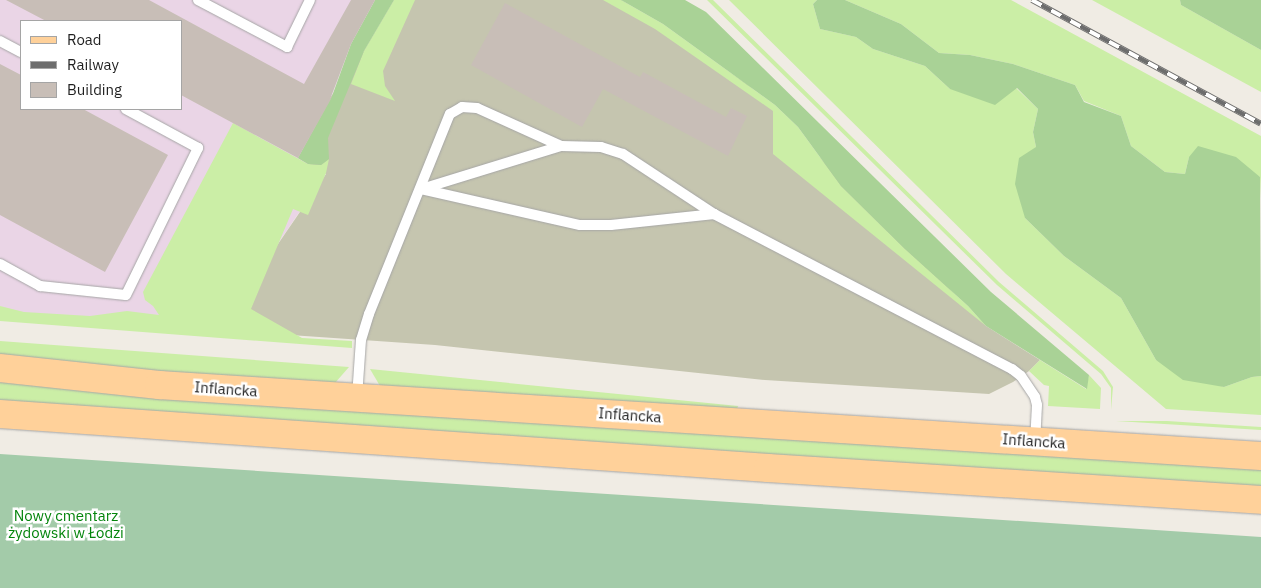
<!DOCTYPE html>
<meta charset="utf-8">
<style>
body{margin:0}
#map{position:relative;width:1261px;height:588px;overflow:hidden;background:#f0ece4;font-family:"IBM Plex Sans",sans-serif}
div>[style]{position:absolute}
.industrial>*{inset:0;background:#ead5e6}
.construction>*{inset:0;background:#c5c5af}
.grass>*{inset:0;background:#cbeea6}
.forest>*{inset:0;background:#a9d296}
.cemetery>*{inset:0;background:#a3cba9}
.building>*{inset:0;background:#c8beb7}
.roads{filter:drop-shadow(0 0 1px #a6a6a6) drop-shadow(0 0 1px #a6a6a6)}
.lane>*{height:10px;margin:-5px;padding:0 5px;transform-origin:5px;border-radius:5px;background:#fff}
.primary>*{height:28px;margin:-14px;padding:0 14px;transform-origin:14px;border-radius:14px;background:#ffd19a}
.rail>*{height:5.5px;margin-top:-2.75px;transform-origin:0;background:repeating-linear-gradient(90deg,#fff 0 11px,#6d6d6d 0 22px);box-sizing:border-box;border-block:1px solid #6d6d6d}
span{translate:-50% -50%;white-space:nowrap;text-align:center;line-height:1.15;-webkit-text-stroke:5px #fff;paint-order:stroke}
.street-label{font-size:15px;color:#1f1f1f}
.park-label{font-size:15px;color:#04850c}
.legend{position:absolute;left:20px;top:20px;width:162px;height:90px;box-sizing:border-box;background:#fff;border:1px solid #a5a5a5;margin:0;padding:6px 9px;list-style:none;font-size:15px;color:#1f1f1f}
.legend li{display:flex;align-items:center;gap:10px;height:25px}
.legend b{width:25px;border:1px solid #a5a5a5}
</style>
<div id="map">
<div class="industrial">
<i style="clip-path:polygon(evenodd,0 0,375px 0,351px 44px,331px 98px,298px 158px,326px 173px,219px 330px,17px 315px,0 306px,0 0,21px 21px,181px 21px,181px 109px,21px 109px,21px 21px)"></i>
</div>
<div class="construction">
<i style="clip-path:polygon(394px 0,621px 0,748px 85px,986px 326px,1040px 360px,1029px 371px,1013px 382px,989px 394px,765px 380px,435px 345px,219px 330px,326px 174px,298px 158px,330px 98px,364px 51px)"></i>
</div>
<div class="grass">
<i style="clip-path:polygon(394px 0,415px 0,383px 71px,385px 86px,395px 101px,351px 84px,364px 51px)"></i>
<i style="clip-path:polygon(603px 0,621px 0,663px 24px,775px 105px,798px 127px,841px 186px,905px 249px,968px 306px,986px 326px,773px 154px,773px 111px,655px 29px)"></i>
<i style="clip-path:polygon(707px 0,713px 0,999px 282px,1103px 371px,1113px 387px,1111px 410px,1111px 388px,1101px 374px,997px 285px)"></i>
<i style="clip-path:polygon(729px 0,817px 0,813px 4px,820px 29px,856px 37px,873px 49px,925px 66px,950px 89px,1016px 88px,1038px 109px,1033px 132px,1036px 147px,1025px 218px,1064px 256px,1121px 298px,1156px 360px,1224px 387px,1252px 377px,1261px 376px,1261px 415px,1166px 409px,1006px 274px)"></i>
<i style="clip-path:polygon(845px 0,1011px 0,1261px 136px,1261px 199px,1260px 177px,1189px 157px,1185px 174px,1165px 172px,1131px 146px,1121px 116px,1084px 101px,1075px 85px,1013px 64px,970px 55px,939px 53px,901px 24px)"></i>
<i style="clip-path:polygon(1092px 0,1180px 0,1181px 5px,1261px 50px,1261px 92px)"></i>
<i style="clip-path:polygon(233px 123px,308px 164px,321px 165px,329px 159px,326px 173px,308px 215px,293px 209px,251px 309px,302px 338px,352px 341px,352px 348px,0 321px,0 306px,24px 312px,90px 316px,127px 311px,159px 315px,153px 306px,145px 300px,143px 292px)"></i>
<i style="clip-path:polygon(0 341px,349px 367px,335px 383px,114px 368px,0 355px)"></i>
<i style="clip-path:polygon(1040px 360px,1086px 389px,1089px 375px,1101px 388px,1100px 409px,1048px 406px,1049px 386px,1044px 385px,1029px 371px)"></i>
<i style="clip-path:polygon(370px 369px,738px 406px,737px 409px,380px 386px)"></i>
<i style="clip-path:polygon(0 381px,1261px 469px,1261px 487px,785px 457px,0 401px)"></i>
<i style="clip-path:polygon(1116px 421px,1167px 421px,1261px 427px,1261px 430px)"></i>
</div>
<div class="forest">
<i style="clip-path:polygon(375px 0,394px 0,364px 51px,328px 138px,329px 159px,321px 165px,308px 164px,298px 158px,331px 99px,351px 44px)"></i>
<i style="clip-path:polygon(621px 0,685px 0,706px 12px,991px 292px,1089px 375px,1087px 389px,986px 326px,968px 306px,905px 249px,841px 186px,798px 127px,775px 105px,663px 24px)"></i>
<i style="clip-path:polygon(817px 0,845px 0,901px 24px,939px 53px,970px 55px,1013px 64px,1075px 85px,1084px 102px,1121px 116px,1131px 146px,1165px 172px,1185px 174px,1189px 157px,1198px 146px,1236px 157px,1260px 177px,1261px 376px,1252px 377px,1224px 387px,1183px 380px,1156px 360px,1121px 298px,1064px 256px,1025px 218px,1015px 184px,1019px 158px,1036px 147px,1033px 132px,1038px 109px,1017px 88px,995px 105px,950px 89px,925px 66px,873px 49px,856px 37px,820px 29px,813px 4px)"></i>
<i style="clip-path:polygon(1180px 0,1261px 0,1261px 50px,1181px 5px)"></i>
</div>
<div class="cemetery">
<i style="clip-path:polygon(0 454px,1261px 537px,1261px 588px,0 588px)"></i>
</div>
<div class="building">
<i style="clip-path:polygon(6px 0,149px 0,304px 84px,351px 0,375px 0,351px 44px,329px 102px,298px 158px,181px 95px,181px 21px,46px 21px)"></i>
<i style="clip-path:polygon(505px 3px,640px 77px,643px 72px,726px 117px,731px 108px,747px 116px,728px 156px,603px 89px,582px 127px,471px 65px)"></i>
<i style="clip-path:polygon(0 64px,21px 75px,21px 109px,83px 109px,168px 155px,105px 272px,0 215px)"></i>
</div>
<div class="roads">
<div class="lane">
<i style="left:198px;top:0;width:101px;rotate:27.8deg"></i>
<i style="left:287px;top:47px;width:52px;rotate:-63.9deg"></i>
<i style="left:0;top:41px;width:24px;rotate:28deg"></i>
<i style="left:561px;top:146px;width:146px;rotate:162.9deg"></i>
<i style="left:421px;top:189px;width:163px;rotate:12.8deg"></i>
<i style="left:580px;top:225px;width:31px"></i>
<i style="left:611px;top:225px;width:104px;rotate:-6.1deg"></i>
<i style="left:0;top:264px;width:46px;rotate:28.8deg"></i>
<i style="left:40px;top:286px;width:86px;rotate:6deg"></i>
<i style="left:126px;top:295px;width:164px;rotate:-63.9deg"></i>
<i style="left:198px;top:148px;width:82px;rotate:-151.6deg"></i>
<i style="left:357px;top:397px;width:57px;rotate:-86deg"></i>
<i style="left:361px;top:340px;width:27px;rotate:-73deg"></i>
<i style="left:369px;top:314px;width:216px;rotate:-68deg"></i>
<i style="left:450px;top:114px;width:14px;rotate:-30deg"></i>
<i style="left:462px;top:107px;width:15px;rotate:4deg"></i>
<i style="left:477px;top:108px;width:92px;rotate:24.3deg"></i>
<i style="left:561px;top:146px;width:40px;rotate:1.4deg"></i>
<i style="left:601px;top:147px;width:23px;rotate:18deg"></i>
<i style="left:623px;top:154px;width:109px;rotate:33.4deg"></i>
<i style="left:714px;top:214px;width:336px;rotate:27.5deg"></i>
<i style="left:1012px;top:369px;width:11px;rotate:38deg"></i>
<i style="left:1021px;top:376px;width:25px;rotate:56deg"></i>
<i style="left:1035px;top:397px;width:8px;rotate:76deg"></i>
<i style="left:1037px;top:405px;width:36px;rotate:93deg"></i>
</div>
<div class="primary">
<i style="left:0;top:368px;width:160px;rotate:6.1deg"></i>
<i style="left:159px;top:385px;width:1104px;rotate:3.69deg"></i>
<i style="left:0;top:414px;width:770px;rotate:4.02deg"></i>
<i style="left:768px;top:468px;width:494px;rotate:3.7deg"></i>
</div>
</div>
<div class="rail">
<i style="left:1032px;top:0;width:260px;rotate:28.4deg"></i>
</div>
<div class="street-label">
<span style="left:226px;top:389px;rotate:4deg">Inflancka</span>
<span style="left:630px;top:415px;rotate:4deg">Inflancka</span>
<span style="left:1034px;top:441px;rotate:4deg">Inflancka</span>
</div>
<div class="park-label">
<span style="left:66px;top:524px">Nowy cmentarz<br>żydowski w Łodzi</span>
</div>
<ul class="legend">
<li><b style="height:6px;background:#ffd19a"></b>Road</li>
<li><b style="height:6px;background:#6d6d6d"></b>Railway</li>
<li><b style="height:14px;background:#c8beb7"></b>Building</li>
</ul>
</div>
